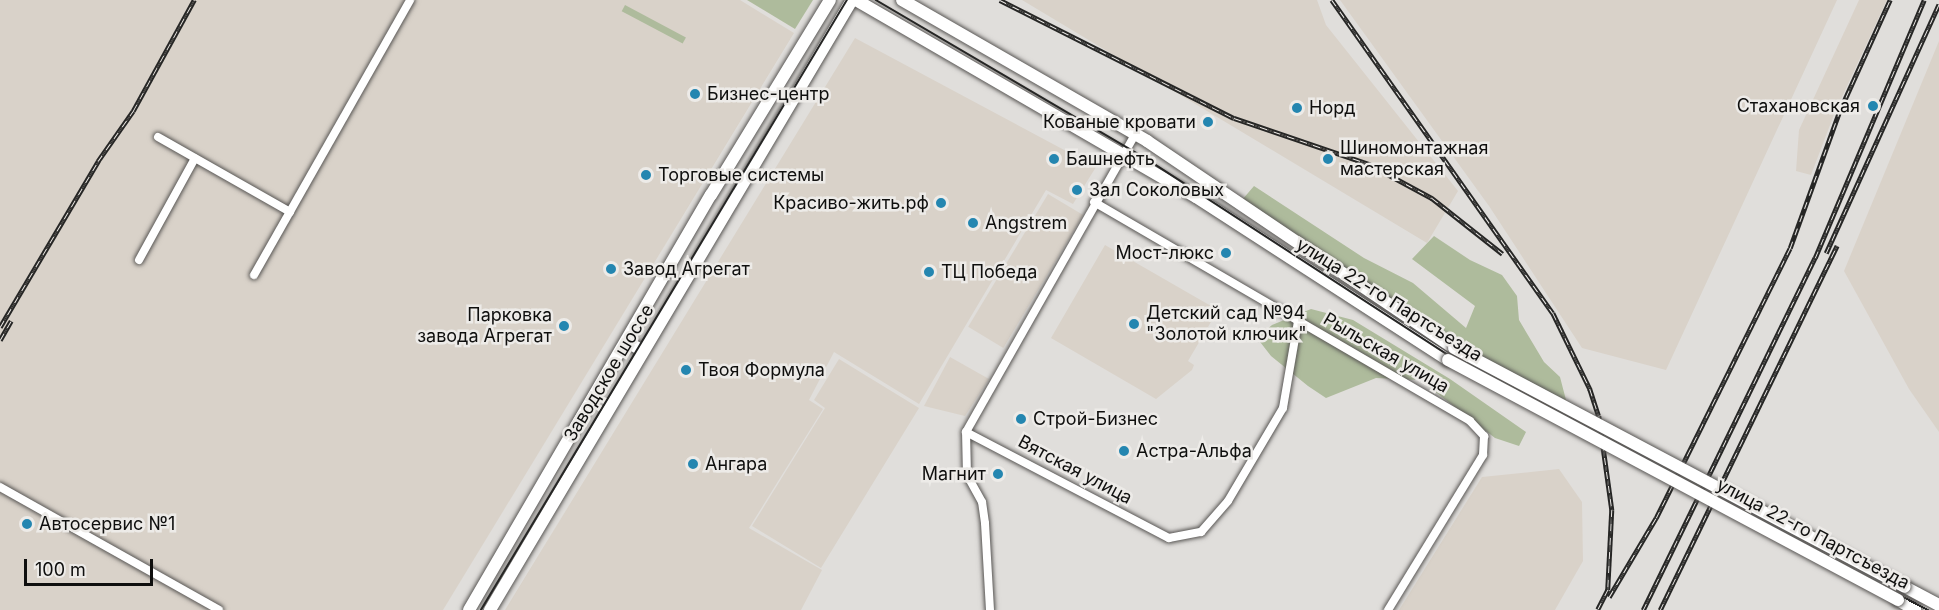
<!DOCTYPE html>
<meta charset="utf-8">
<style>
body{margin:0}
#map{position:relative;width:1939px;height:610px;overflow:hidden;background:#e0dedb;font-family:Inter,sans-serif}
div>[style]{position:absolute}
.built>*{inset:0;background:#d9d2c9;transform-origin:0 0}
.green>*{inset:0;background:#aebb9c;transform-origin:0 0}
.roads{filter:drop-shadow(0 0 2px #585654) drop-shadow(0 0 2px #585654)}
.street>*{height:8px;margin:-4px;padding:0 4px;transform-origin:4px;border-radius:4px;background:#fff}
.secondary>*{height:12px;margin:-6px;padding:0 6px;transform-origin:6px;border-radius:6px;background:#fff}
.primary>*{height:12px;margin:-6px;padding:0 6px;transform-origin:6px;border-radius:6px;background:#fff}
.tram>*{height:1.5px;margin:-0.75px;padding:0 0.75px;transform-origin:0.75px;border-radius:0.75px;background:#262625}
.rail>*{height:4.5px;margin-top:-2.25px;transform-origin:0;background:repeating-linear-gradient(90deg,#edebe8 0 7px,#262625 0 14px);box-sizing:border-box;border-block:2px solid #262625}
.bridges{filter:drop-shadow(0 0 2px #585654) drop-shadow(0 0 2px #585654)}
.secondary-bridge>*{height:12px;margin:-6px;padding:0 6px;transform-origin:6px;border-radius:6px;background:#fff}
.dots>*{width:16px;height:16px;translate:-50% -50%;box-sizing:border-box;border:3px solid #edebe8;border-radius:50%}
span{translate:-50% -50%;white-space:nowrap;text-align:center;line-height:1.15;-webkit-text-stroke:5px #edebe8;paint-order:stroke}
.poi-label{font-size:18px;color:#0f0f0e}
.left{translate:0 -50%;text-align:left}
.right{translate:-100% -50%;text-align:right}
.street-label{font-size:18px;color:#0f0f0e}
.scale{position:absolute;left:24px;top:559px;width:129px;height:27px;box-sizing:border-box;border:3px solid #0f0f0e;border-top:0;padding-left:8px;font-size:18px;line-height:21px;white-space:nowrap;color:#0f0f0e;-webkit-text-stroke:4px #edebe8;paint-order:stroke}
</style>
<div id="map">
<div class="built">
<i style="clip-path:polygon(0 0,740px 0,794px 33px,443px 610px,0 610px)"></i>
<i style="clip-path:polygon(1022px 0,1317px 0,1326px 25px,1458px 191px,1427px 243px)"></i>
<i style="clip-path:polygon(1340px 0,1837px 0,1666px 370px,1582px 348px,1489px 206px)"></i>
<i style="clip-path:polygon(1859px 0,1887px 0,1835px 112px,1811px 175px,1796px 171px,1799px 130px)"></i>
<i style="clip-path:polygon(855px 38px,1096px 167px,1073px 204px,1046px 190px,919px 404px,834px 352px,809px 400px,823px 409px,749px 528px,822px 570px,801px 610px,505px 610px)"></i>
<i style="clip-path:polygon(1939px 41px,1939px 432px,1909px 389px,1844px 271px)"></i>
<i style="left:1048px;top:194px;width:41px;height:155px;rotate:31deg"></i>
<i style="clip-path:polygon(1105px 245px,1218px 310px,1188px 361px,1194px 365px,1192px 370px,1156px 399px,1051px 338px)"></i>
<i style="clip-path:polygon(950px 357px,989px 379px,965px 416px,924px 406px)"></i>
<i style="clip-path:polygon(839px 359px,919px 408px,821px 568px,752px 526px,825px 408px,814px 400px)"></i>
<i style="clip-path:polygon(1559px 469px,1582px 502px,1583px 561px,1555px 610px,1399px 610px,1482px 477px)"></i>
</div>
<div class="green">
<i style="clip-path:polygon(747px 0,813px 0,795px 29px)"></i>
<i style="left:625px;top:5px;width:69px;height:7px;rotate:28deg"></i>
<i style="clip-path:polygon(1254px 186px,1364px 258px,1413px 283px,1466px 328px,1475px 306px,1412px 259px,1434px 236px,1470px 260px,1502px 275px,1517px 296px,1519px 320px,1544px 362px,1560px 377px,1566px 400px,1465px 351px,1242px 200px)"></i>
<i style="clip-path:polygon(1311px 309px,1353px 320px,1450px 379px,1526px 432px,1519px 446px,1495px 438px,1420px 380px,1376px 378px,1326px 398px,1308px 386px,1271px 356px,1257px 338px,1272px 325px)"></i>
</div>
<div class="roads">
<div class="street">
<i style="left:158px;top:137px;width:152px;rotate:29.6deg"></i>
<i style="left:1094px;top:202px;width:435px;rotate:30.2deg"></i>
<i style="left:1470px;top:421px;width:21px;rotate:47deg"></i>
<i style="left:1484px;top:436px;width:19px;rotate:93deg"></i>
<i style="left:1483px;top:455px;width:182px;rotate:121.5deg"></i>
<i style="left:139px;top:260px;width:116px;rotate:-61.2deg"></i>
<i style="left:254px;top:275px;width:316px;rotate:-60.4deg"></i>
<i style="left:966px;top:432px;width:229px;rotate:27.6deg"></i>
<i style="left:1169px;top:538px;width:33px;rotate:-11deg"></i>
<i style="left:1201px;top:532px;width:41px;rotate:-48.9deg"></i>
<i style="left:1228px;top:501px;width:108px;rotate:-59.4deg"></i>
<i style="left:1283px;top:408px;width:88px;rotate:-80.2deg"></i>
<i style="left:0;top:487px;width:251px;rotate:29.3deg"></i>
<i style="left:990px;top:610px;width:87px;rotate:-93.3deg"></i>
<i style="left:985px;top:523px;width:21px;rotate:-98deg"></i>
<i style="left:982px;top:502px;width:31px;rotate:-119deg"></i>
<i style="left:967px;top:475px;width:43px;rotate:-91.3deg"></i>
<i style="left:966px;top:432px;width:342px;rotate:-60.4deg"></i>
</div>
<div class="secondary">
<i style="left:856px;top:0;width:393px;rotate:30.1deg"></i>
<i style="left:1196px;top:197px;width:300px;rotate:32.9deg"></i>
<i style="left:902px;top:0;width:283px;rotate:29.9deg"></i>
<i style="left:1147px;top:141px;width:370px;rotate:34deg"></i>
<i style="left:627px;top:342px;width:18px;rotate:29deg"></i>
<i style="left:1905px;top:587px;width:38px;rotate:28deg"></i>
<i style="left:1898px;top:600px;width:20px;rotate:30deg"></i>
</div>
<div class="primary">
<i style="left:469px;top:610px;width:480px;rotate:-59.8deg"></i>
<i style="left:711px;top:195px;width:228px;rotate:-58.6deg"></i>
<i style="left:490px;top:610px;width:709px;rotate:-59.31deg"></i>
</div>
</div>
<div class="tram">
<i style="left:876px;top:0;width:305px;rotate:30.4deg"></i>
<i style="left:1139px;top:154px;width:371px;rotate:33deg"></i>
<i style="left:1450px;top:356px;width:541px;rotate:27.99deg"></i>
<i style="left:481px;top:610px;width:711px;rotate:-59.04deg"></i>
</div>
<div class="rail">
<i style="left:1000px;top:0;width:262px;rotate:26.8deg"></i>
<i style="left:1234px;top:118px;width:143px;rotate:18.8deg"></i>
<i style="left:1369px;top:164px;width:72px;rotate:28.4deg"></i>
<i style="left:1432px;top:198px;width:90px;rotate:38.3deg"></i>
<i style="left:1332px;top:0;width:383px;rotate:54.8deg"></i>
<i style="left:1553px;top:313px;width:85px;rotate:64deg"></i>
<i style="left:1590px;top:389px;width:28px;rotate:72deg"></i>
<i style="left:1599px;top:416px;width:95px;rotate:82.1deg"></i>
<i style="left:1612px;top:510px;width:80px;rotate:92.9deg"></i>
<i style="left:1608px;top:590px;width:22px;rotate:117deg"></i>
<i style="left:1826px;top:253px;width:273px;rotate:-65.6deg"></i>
<i style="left:0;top:327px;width:193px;rotate:-59.4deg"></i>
<i style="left:98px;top:161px;width:61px;rotate:-55deg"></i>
<i style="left:133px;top:111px;width:127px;rotate:-61.2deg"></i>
<i style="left:0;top:340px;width:22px;rotate:-60deg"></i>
<i style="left:1609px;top:597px;width:92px;rotate:-59.3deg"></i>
<i style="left:1656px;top:518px;width:301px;rotate:-63.6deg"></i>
<i style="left:1790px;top:248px;width:147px;rotate:-70.1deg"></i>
<i style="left:1840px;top:110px;width:121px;rotate:-65.6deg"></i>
<i style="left:1643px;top:610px;width:392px;rotate:-64deg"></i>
<i style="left:1815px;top:258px;width:280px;rotate:-67.1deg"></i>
<i style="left:1660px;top:610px;width:405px;rotate:-64.1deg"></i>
</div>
<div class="bridges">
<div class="secondary-bridge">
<i style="left:1454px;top:348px;width:510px;rotate:27.92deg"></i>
<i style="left:1448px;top:360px;width:510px;rotate:28.07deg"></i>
</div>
</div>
<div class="dots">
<i style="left:695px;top:94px;background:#2486b0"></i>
<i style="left:1873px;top:106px;background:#2486b0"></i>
<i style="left:1297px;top:108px;background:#2486b0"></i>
<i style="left:1208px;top:122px;background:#2486b0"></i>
<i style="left:1054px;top:159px;background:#2486b0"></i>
<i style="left:1328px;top:159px;background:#2486b0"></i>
<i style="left:646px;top:175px;background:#2486b0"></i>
<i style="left:1077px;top:190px;background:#2486b0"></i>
<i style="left:941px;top:203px;background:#2486b0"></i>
<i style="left:973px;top:223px;background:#2486b0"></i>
<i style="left:1226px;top:253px;background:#2486b0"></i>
<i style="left:611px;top:269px;background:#2486b0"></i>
<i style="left:929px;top:272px;background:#2486b0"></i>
<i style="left:1134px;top:324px;background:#2486b0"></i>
<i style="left:564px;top:326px;background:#2486b0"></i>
<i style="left:686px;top:370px;background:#2486b0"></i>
<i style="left:1021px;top:419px;background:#2486b0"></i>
<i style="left:1124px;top:451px;background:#2486b0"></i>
<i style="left:693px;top:464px;background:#2486b0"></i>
<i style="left:998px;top:474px;background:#2486b0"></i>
<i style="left:27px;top:524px;background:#2486b0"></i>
</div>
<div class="poi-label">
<span class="left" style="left:707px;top:94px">Бизнес-центр</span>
<span class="right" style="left:1860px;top:106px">Стахановская</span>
<span class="left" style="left:1309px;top:108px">Норд</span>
<span class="right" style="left:1196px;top:122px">Кованые кровати</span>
<span class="left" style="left:1340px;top:159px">Шиномонтажная<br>мастерская</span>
<span class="left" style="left:1066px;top:159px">Башнефть</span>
<span class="left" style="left:658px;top:175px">Торговые системы</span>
<span class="left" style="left:1089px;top:190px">Зал Соколовых</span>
<span class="right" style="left:929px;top:203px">Красиво-жить.рф</span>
<span class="left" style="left:985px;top:223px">Angstrem</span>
<span class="right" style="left:1214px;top:253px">Мост-люкс</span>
<span class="left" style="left:623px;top:269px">Завод Агрегат</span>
<span class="left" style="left:941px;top:272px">ТЦ Победа</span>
<span class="left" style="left:1146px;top:324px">Детский сад №94<br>"Золотой ключик"</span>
<span class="right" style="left:552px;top:326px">Парковка<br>завода Агрегат</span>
<span class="left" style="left:698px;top:370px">Твоя Формула</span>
<span class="left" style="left:1033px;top:419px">Строй-Бизнес</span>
<span class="left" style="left:1136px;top:451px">Астра-Альфа</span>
<span class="left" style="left:705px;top:464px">Ангара</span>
<span class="right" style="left:986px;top:474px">Магнит</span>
<span class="left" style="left:39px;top:524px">Автосервис №1</span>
</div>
<div class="street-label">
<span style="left:1389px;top:300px;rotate:32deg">улица 22-го Партсъезда</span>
<span style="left:1386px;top:353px;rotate:30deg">Рыльская улица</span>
<span style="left:609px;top:373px;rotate:-59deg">Заводское шоссе</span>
<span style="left:1075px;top:470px;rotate:28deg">Вятская улица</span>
<span style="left:1813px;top:534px;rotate:28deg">улица 22-го Партсъезда</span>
</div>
<div class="scale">100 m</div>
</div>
